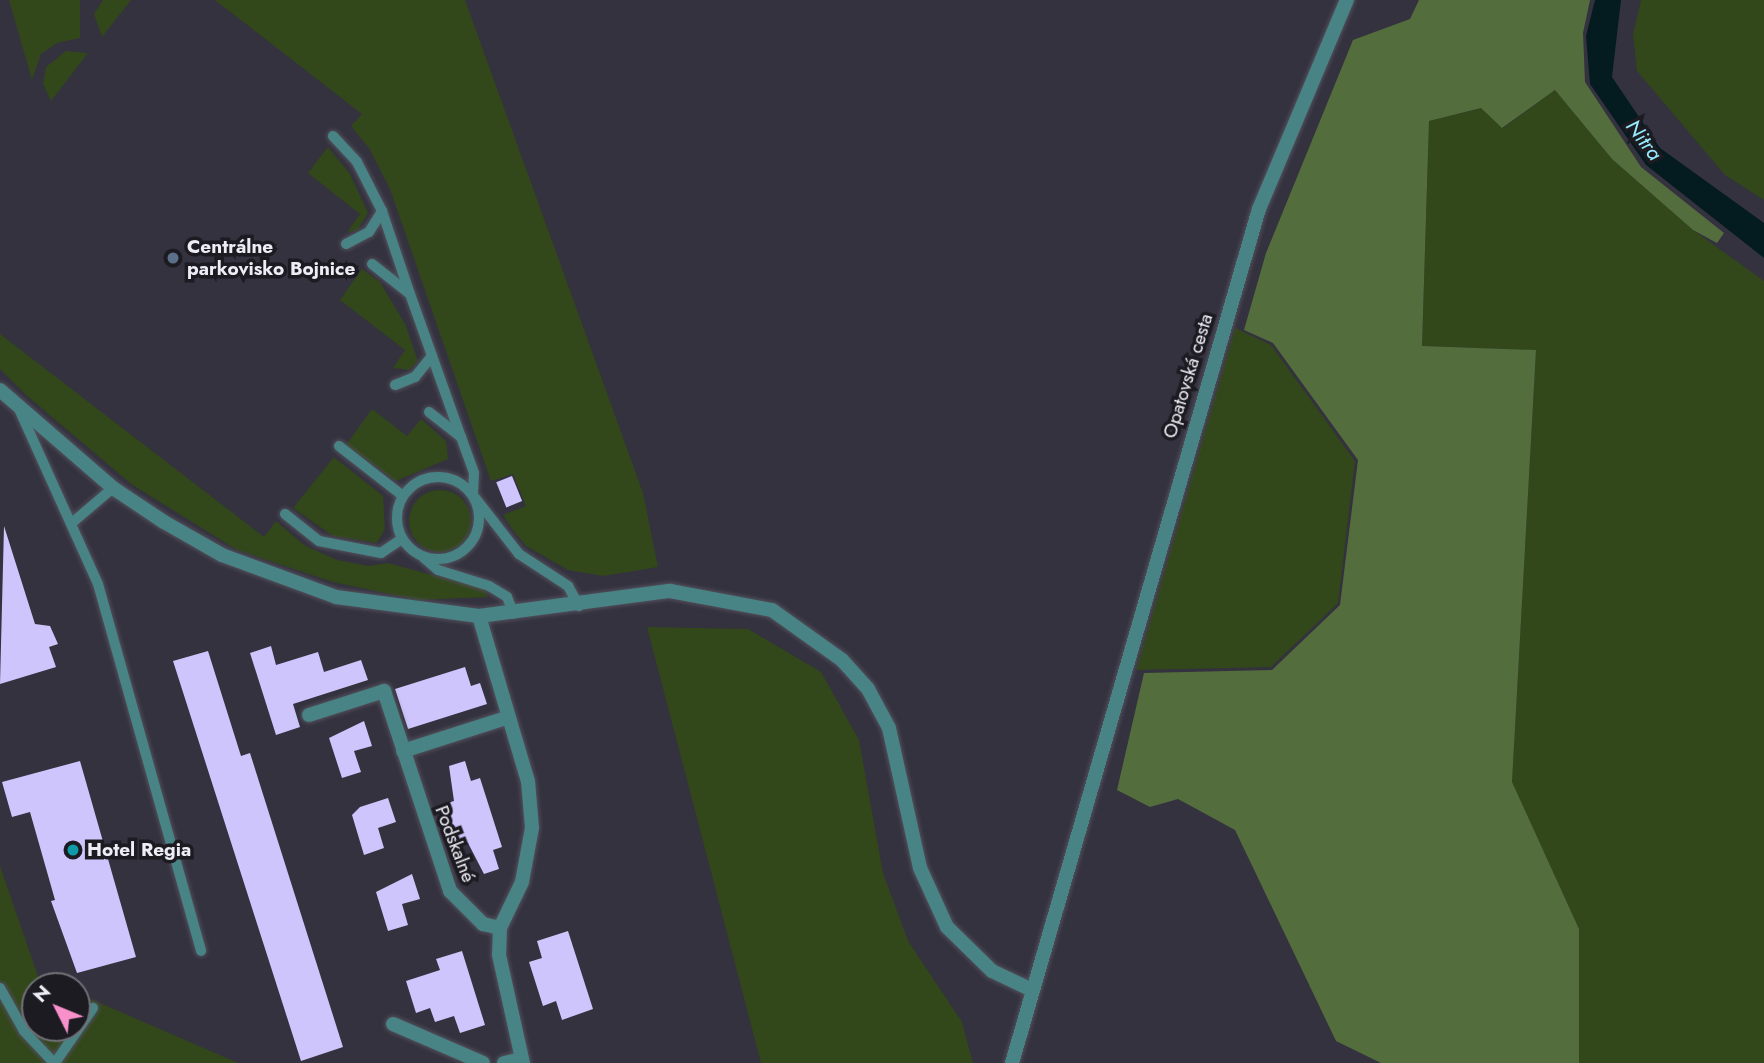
<!DOCTYPE html>
<meta charset="utf-8">
<style>
body{margin:0}
#map{position:relative;width:1764px;height:1063px;overflow:hidden;background:#34323f;font-family:Jost,sans-serif}
div>[style]{position:absolute}
.green>*{inset:0;background:#32471a}
.round{border-radius:50%}
.forest>*{inset:0;background:#546d3c}
.water>*{inset:0;background:#041b20}
.building>*{inset:0;background:#cfc5fd;transform-origin:0 0}
.roads{filter:drop-shadow(0 0 2px #52505c) drop-shadow(0 0 2px #52505c)}
.service>*{height:10px;margin:-5px;padding:0 5px;transform-origin:5px;border-radius:5px;background:#488486}
.service>.ring{margin:-5px;padding:0;box-sizing:content-box;background:none;border:10px solid #488486;border-radius:50%}
.minor>*{height:14px;margin:-7px;padding:0 7px;transform-origin:7px;border-radius:7px;background:#488486}
.tertiary>*{height:14px;margin:-7px;padding:0 7px;transform-origin:7px;border-radius:7px;background:#488486}
.dots>*{width:19px;height:19px;translate:-50% -50%;box-sizing:border-box;border:4px solid #1c1b21;border-radius:50%}
span{translate:-50% -50%;white-space:nowrap;text-align:center;line-height:1.15;-webkit-text-stroke:7px #1c1b21;paint-order:stroke}
.poi-label{font-size:19px;color:#eeecf5;font-weight:700}
.left{translate:0 -50%;text-align:left}
.street-label{font-size:19px;color:#eeecf5}
.water-label{font-size:21px;color:#96ebfe;font-style:italic}
.north{position:absolute;left:21px;top:972px;width:70px;height:70px;box-sizing:border-box;background:#1c1b21;border:2px solid #706f76;border-radius:50%;rotate:313deg;font-size:19px;font-weight:700;line-height:28px;text-align:center;color:#eeecf5}
.north::after{content:'';display:block;margin:auto;width:24px;height:32px;background:#f890cb;clip-path:polygon(50% 0,100% 100%,50% 72%,0 100%)}
</style>
<div id="map">
<div class="green">
<i style="clip-path:polygon(9px 0,80px 0,80px 38px,57px 43px,41px 54px,32px 80px)"></i>
<i style="clip-path:polygon(103px 0,131px 0,102px 37px,94px 14px)"></i>
<i style="clip-path:polygon(215px 0,465px 0,643px 493px,658px 567px,603px 576px,568px 570px,526px 546px,512px 529px,503px 515px,526px 506px,513px 474px,491px 481px,390px 189px,369px 148px,351px 126px,362px 114px)"></i>
<i style="clip-path:polygon(1641px 0,1764px 0,1764px 200px,1725px 175px,1637px 71px,1633px 34px)"></i>
<i style="clip-path:polygon(66px 51px,88px 53px,51px 101px,43px 84px,46px 67px)"></i>
<i style="clip-path:polygon(1555px 90px,1612px 159px,1693px 230px,1764px 281px,1764px 1063px,1579px 1063px,1579px 929px,1512px 783px,1536px 350px,1422px 346px,1429px 121px,1482px 108px,1503px 128px)"></i>
<i style="clip-path:polygon(328px 147px,350px 174px,368px 213px,357px 231px,347px 232px,360px 214px,308px 173px)"></i>
<i style="clip-path:polygon(362px 269px,380px 282px,405px 324px,418px 361px,409px 370px,393px 368px,405px 350px,340px 300px)"></i>
<i style="clip-path:polygon(1235px 328px,1271px 345px,1355px 461px,1338px 603px,1271px 667px,1136px 670px)"></i>
<i style="clip-path:polygon(0 334px,264px 537px,276px 521px,304px 545px,337px 560px,368px 566px,388px 563px,484px 589px,488px 597px,418px 600px,333px 582px,237px 550px,131px 484px,26px 395px,0 369px)"></i>
<i style="clip-path:polygon(372px 409px,407px 436px,421px 419px,446px 441px,448px 459px,396px 481px,346px 445px)"></i>
<i style="clip-path:polygon(334px 457px,383px 496px,385px 529px,377px 543px,333px 536px,293px 508px)"></i>
<i class="round" style="left:409px;top:490px;width:62px;height:62px"></i>
<i style="clip-path:polygon(647px 627px,748px 629px,821px 672px,859px 740px,883px 873px,908px 941px,962px 1022px,973px 1063px,761px 1063px)"></i>
<i style="clip-path:polygon(0 866px,38px 976px,61px 986px,35px 986px,35px 1028px,77px 1028px,77px 993px,238px 1063px,0 1063px)"></i>
</div>
<div class="forest">
<i style="clip-path:polygon(1419px 0,1590px 0,1583px 33px,1585px 82px,1641px 167px,1724px 233px,1717px 243px,1693px 230px,1612px 159px,1555px 90px,1502px 128px,1481px 108px,1429px 121px,1422px 346px,1536px 350px,1512px 782px,1579px 929px,1579px 1063px,1381px 1063px,1336px 1041px,1235px 830px,1178px 799px,1150px 807px,1117px 790px,1144px 673px,1272px 670px,1340px 605px,1358px 460px,1273px 343px,1244px 330px,1266px 253px,1353px 40px,1410px 19px)"></i>
</div>
<div class="water">
<i style="clip-path:polygon(1595px 0,1621px 0,1612px 77px,1660px 148px,1764px 223px,1764px 258px,1646px 165px,1590px 84px,1586px 36px)"></i>
</div>
<div class="building">
<i style="left:512px;top:476px;width:27px;height:17px;rotate:68deg"></i>
<i style="clip-path:polygon(4px 526px,35px 624px,50px 626px,58px 644px,49px 647px,56px 667px,0 684px)"></i>
<i style="clip-path:polygon(271px 646px,276px 665px,318px 652px,324px 672px,361px 660px,368px 680px,293px 704px,300px 727px,276px 735px,250px 653px)"></i>
<i style="clip-path:polygon(208px 651px,241px 756px,250px 753px,343px 1047px,301px 1061px,173px 661px)"></i>
<i style="clip-path:polygon(465px 667px,471px 686px,480px 683px,487px 704px,408px 729px,395px 689px)"></i>
<i style="clip-path:polygon(364px 721px,372px 746px,354px 751px,361px 772px,342px 778px,329px 738px)"></i>
<i style="clip-path:polygon(80px 761px,136px 957px,77px 973px,51px 901px,55px 900px,30px 812px,12px 817px,2px 782px)"></i>
<i style="clip-path:polygon(465px 761px,471px 781px,480px 778px,502px 847px,493px 850px,499px 869px,484px 874px,468px 843px,458px 846px,444px 804px,454px 801px,449px 766px)"></i>
<i style="clip-path:polygon(388px 798px,396px 822px,378px 828px,384px 848px,364px 855px,352px 815px,360px 807px)"></i>
<i style="clip-path:polygon(412px 874px,420px 899px,402px 904px,408px 925px,388px 931px,376px 892px)"></i>
<i style="clip-path:polygon(568px 931px,593px 1009px,562px 1020px,556px 1001px,543px 1006px,529px 962px,542px 958px,537px 941px)"></i>
<i style="clip-path:polygon(462px 951px,485px 1025px,460px 1033px,454px 1016px,435px 1022px,430px 1008px,416px 1013px,406px 981px,440px 970px,436px 959px)"></i>
</div>
<div class="roads">
<div class="service">
<i style="left:333px;top:136px;width:35px;rotate:47deg"></i>
<i style="left:357px;top:162px;width:55px;rotate:63deg"></i>
<i style="left:382px;top:211px;width:88px;rotate:71.4deg"></i>
<i style="left:346px;top:244px;width:26px;rotate:-28deg"></i>
<i style="left:369px;top:232px;width:25px;rotate:-58deg"></i>
<i style="left:372px;top:264px;width:48px;rotate:38.3deg"></i>
<i style="left:410px;top:294px;width:152px;rotate:70.4deg"></i>
<i style="left:395px;top:385px;width:22px;rotate:-22deg"></i>
<i style="left:415px;top:377px;width:27px;rotate:-51deg"></i>
<i style="left:19px;top:409px;width:192px;rotate:65.7deg"></i>
<i style="left:98px;top:584px;width:381px;rotate:74.3deg"></i>
<i style="left:429px;top:412px;width:41px;rotate:38deg"></i>
<i style="left:461px;top:437px;width:38px;rotate:70deg"></i>
<i style="left:474px;top:473px;width:22px;rotate:93deg"></i>
<i style="left:473px;top:495px;width:34px;rotate:52deg"></i>
<i style="left:494px;top:522px;width:41px;rotate:52deg"></i>
<i style="left:519px;top:554px;width:59px;rotate:33.1deg"></i>
<i style="left:568px;top:586px;width:23px;rotate:61deg"></i>
<i style="left:339px;top:446px;width:81px;rotate:38deg"></i>
<i class="ring" style="left:397px;top:477px;width:72px;height:72px"></i>
<i style="left:285px;top:514px;width:43px;rotate:38.5deg"></i>
<i style="left:319px;top:541px;width:63px;rotate:11deg"></i>
<i style="left:381px;top:553px;width:25px;rotate:-34deg"></i>
<i style="left:73px;top:522px;width:52px;rotate:-40.4deg"></i>
<i style="left:424px;top:558px;width:18px;rotate:41deg"></i>
<i style="left:438px;top:570px;width:53px;rotate:17.4deg"></i>
<i style="left:489px;top:586px;width:21px;rotate:31deg"></i>
<i style="left:507px;top:597px;width:18px;rotate:68deg"></i>
<i style="left:0;top:988px;width:49px;rotate:60.8deg"></i>
<i style="left:24px;top:1031px;width:44px;rotate:46.8deg"></i>
<i style="left:55px;top:1063px;width:67px;rotate:-55.4deg"></i>
</div>
<div class="minor">
<i style="left:479px;top:616px;width:172px;rotate:73.5deg"></i>
<i style="left:528px;top:781px;width:47px;rotate:85.1deg"></i>
<i style="left:532px;top:828px;width:55px;rotate:100.5deg"></i>
<i style="left:522px;top:882px;width:51px;rotate:115.6deg"></i>
<i style="left:500px;top:928px;width:27px;rotate:92deg"></i>
<i style="left:499px;top:955px;width:111px;rotate:77.5deg"></i>
<i style="left:309px;top:715px;width:79px;rotate:-17.7deg"></i>
<i style="left:384px;top:691px;width:211px;rotate:71.7deg"></i>
<i style="left:450px;top:891px;width:47px;rotate:45deg"></i>
<i style="left:483px;top:924px;width:17px;rotate:13deg"></i>
<i style="left:403px;top:751px;width:111px;rotate:-17.8deg"></i>
<i style="left:393px;top:1024px;width:98px;rotate:23.4deg"></i>
<i style="left:504px;top:1063px;width:18px;rotate:-13deg"></i>
</div>
<div class="tertiary">
<i style="left:0;top:390px;width:150px;rotate:40.9deg"></i>
<i style="left:113px;top:488px;width:61px;rotate:33.7deg"></i>
<i style="left:164px;top:522px;width:67px;rotate:29.6deg"></i>
<i style="left:222px;top:555px;width:121px;rotate:20.2deg"></i>
<i style="left:336px;top:597px;width:144px;rotate:7.6deg"></i>
<i style="left:479px;top:616px;width:193px;rotate:-7.5deg"></i>
<i style="left:670px;top:591px;width:104px;rotate:10.6deg"></i>
<i style="left:772px;top:610px;width:86px;rotate:35.5deg"></i>
<i style="left:842px;top:660px;width:39px;rotate:48deg"></i>
<i style="left:868px;top:689px;width:44px;rotate:61.7deg"></i>
<i style="left:889px;top:728px;width:143px;rotate:77.5deg"></i>
<i style="left:920px;top:868px;width:65px;rotate:65.4deg"></i>
<i style="left:947px;top:927px;width:63px;rotate:44.4deg"></i>
<i style="left:992px;top:971px;width:44px;rotate:25.4deg"></i>
<i style="left:1012px;top:1063px;width:889px;rotate:-73.87deg"></i>
<i style="left:1259px;top:209px;width:227px;rotate:-67.2deg"></i>
</div>
</div>
<div class="dots">
<i style="left:173px;top:258px;background:#5c6f8a"></i>
<i style="left:73px;top:850px;background:#0f9aa8"></i>
</div>
<div class="poi-label">
<span class="left" style="left:187px;top:258px">Centrálne<br>parkovisko Bojnice</span>
<span class="left" style="left:87px;top:850px">Hotel Regia</span>
</div>
<div class="street-label">
<span style="left:1188px;top:376px;rotate:-73deg">Opatovská cesta</span>
<span style="left:455px;top:844px;rotate:69deg">Podskalné</span>
</div>
<div class="water-label">
<span style="left:1644px;top:140px;rotate:53deg">Nitra</span>
</div>
<div class="north">N</div>
</div>
